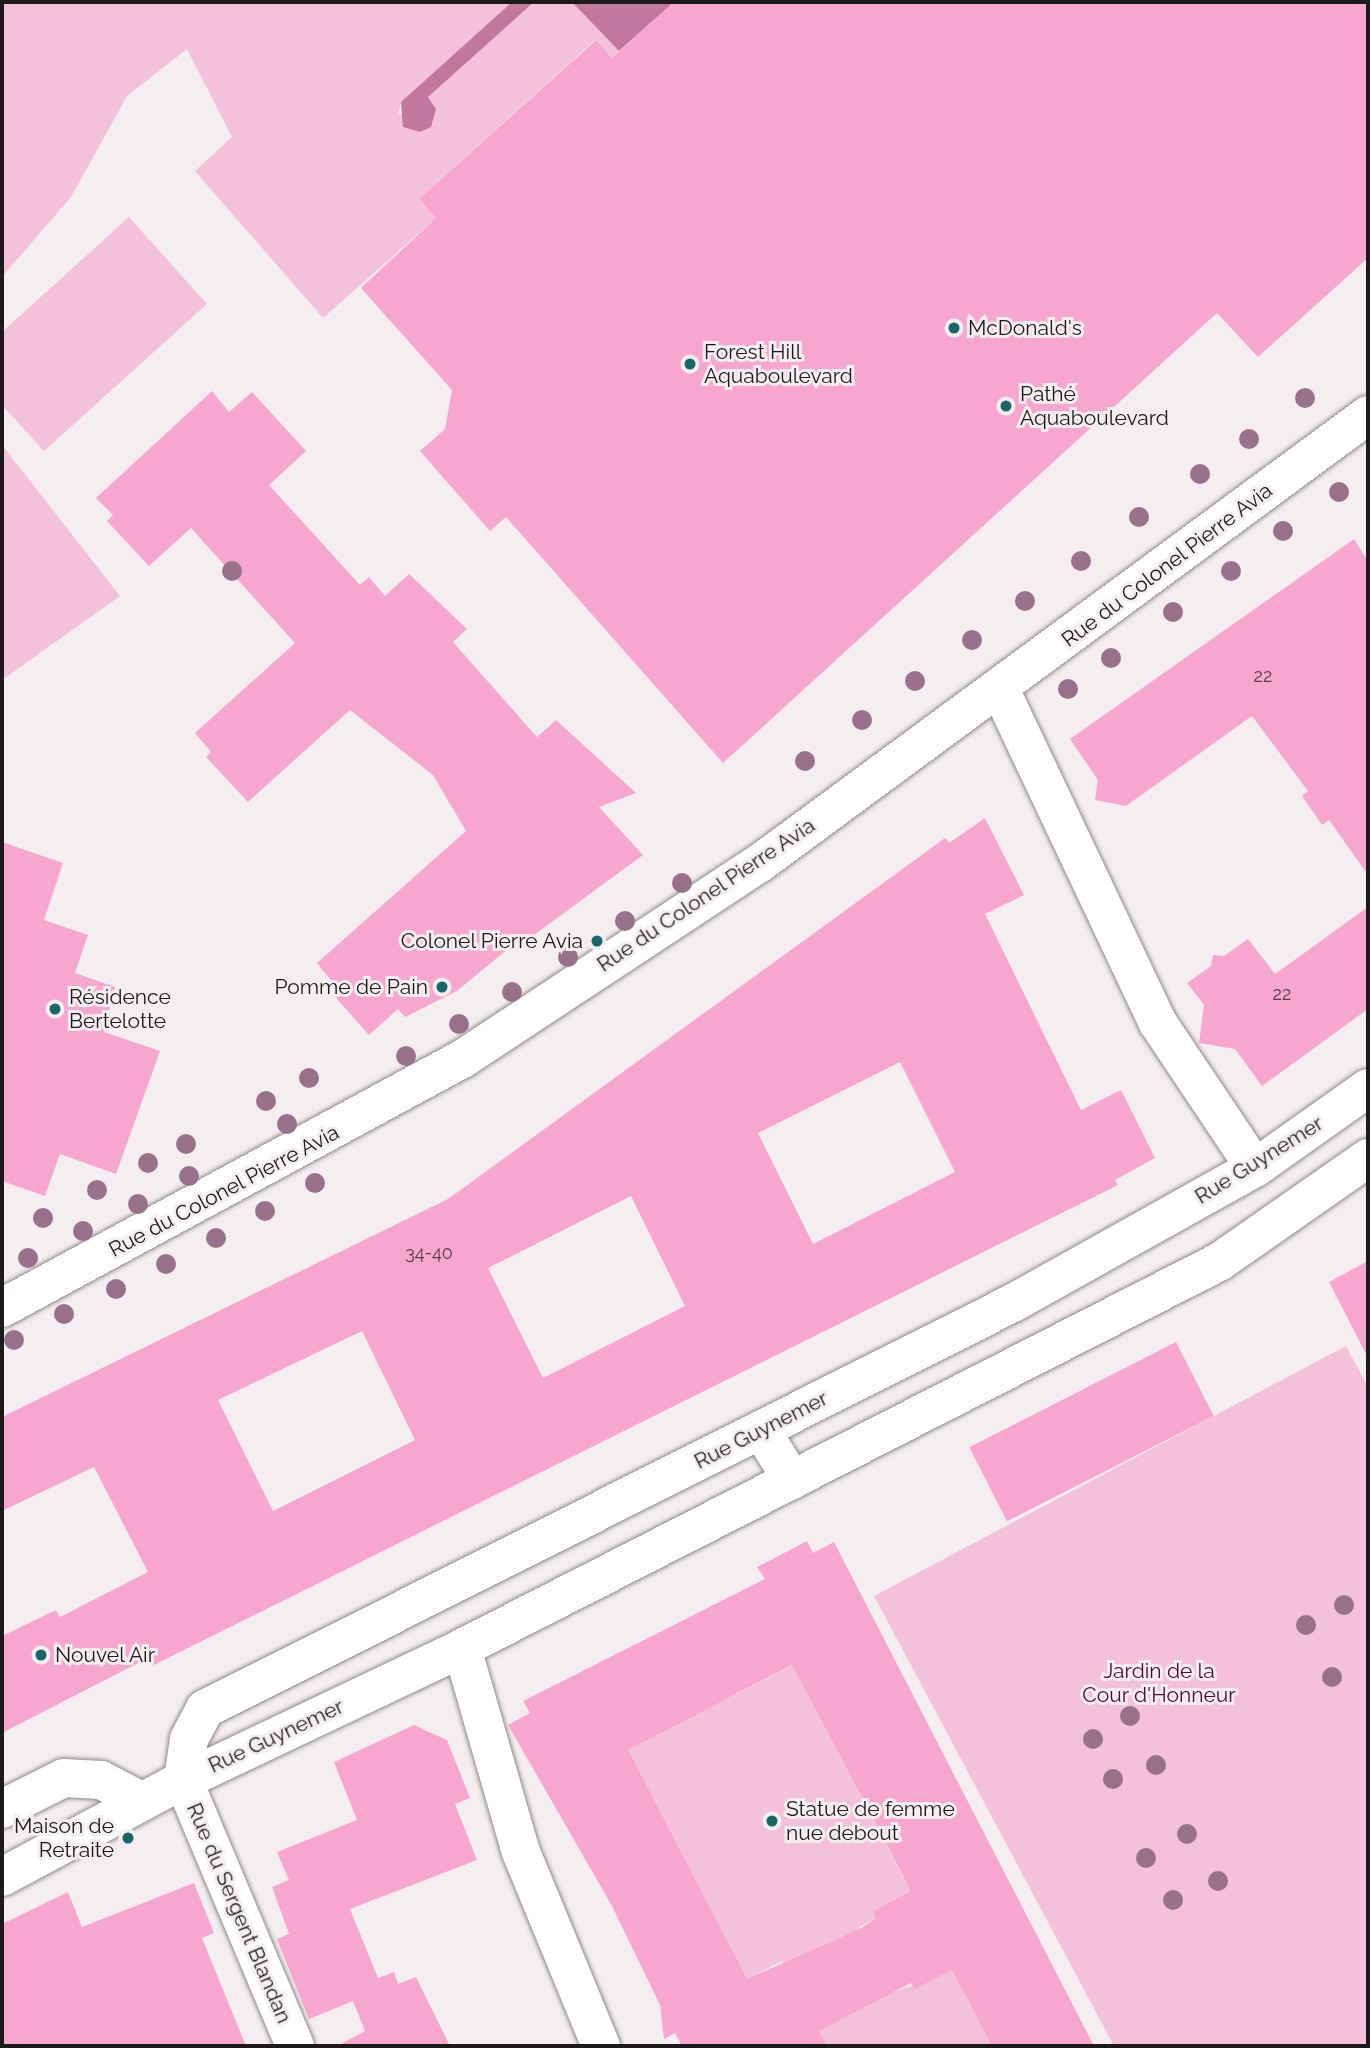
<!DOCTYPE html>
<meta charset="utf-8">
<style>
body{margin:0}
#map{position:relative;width:1370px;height:2048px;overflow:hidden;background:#f5eef1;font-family:Raleway,sans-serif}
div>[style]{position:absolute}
.green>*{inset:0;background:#f3c1d9}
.water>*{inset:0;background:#c2779e}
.building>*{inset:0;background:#f7a7cf;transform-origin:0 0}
.roads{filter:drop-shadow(0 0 2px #90898c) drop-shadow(0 0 2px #90898c)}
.minor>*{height:38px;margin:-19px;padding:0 19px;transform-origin:19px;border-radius:19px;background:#fff}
.major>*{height:38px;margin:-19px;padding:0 19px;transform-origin:19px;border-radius:19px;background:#fff}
.trees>*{width:20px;height:20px;margin:-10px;border-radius:50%;background:#9a718a}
.dots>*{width:19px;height:19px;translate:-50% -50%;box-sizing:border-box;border:4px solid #f5eef1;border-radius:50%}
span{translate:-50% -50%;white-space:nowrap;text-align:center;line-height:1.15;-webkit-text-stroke:6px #f5eef1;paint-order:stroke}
.number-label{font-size:18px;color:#533d48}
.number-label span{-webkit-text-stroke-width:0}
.poi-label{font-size:21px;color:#1c1a1b}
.left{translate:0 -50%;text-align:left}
.right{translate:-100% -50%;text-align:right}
.street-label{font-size:21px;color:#1c1a1b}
.park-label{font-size:21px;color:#4f0b35}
.frame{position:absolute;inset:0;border:4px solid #1c1a1b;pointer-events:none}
</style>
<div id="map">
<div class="green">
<i style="clip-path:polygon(2px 2px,512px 2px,401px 102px,398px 115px,433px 103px,427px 97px,534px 2px,572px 2px,619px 51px,612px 58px,595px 40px,419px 199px,436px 218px,323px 318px,195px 171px,232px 137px,187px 49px,127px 96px,71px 197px,2px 277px)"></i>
<i style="clip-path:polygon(129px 217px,207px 304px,44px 451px,2px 405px,2px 332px)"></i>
<i style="clip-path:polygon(2px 445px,120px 596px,2px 680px)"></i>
<i style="clip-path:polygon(1346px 1346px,1368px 1387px,1368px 2046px,1114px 2046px,874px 1596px)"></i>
<i style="clip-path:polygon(801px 1661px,800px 1680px,903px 1877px,912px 1872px,919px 1887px,873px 1911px,876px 1918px,859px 1927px,894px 1992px,943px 1975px,956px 1957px,967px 1999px,993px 2046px,804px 2046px,822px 2037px,782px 1961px,740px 1983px,729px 1962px,731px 1948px,624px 1744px,642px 1734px,651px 1738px,723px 1693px,727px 1699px)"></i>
</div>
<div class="water">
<i style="clip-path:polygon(512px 2px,534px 2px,428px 97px,436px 109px,431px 127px,420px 132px,403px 127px,401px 102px)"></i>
<i style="clip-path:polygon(572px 2px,674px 2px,619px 51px)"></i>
</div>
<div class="building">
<i style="clip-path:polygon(674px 2px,1368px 2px,1368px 258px,1258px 357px,1217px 313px,723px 763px,506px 517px,490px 531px,420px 451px,445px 429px,452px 390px,361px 288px,436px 218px,419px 199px,596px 40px,612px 58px)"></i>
<i style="clip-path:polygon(212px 391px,229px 412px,252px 392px,306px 451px,269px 485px,360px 585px,369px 577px,385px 596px,409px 574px,467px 629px,453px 642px,537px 737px,556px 720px,636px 793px,599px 807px,643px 855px,530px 938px,526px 934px,457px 991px,405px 1017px,398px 1009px,369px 1035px,329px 990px,334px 984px,317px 963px,466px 831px,433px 775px,350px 710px,248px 802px,206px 757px,211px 752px,195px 733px,295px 643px,191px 528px,149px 566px,107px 521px,113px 515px,96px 498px)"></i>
<i style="clip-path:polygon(1354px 539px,1368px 561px,1368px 875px,1329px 820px,1322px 825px,1302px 796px,1308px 791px,1252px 716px,1126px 806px,1095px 800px,1098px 780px,1070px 739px)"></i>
<i style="clip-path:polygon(evenodd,985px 818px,1024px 895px,985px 914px,1081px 1110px,1121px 1090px,1155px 1158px,1115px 1180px,1118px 1185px,152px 1666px,148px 1658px,2px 1733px,2px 1636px,56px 1610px,60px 1617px,148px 1572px,94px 1467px,2px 1511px,2px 1417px,448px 1199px,945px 838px,949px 843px,985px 818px,900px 1062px,955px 1172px,813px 1244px,758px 1133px,900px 1062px,985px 818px,631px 1196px,685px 1306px,543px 1378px,488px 1268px,631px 1196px,985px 818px,362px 1331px,415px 1440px,273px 1511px,218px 1400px,362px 1331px)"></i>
<i style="clip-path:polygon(2px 842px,63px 863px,44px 920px,88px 935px,75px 973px,115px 987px,104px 1032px,160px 1051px,116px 1174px,60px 1154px,45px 1196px,2px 1181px)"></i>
<i style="clip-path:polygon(1368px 907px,1368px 1009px,1262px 1086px,1235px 1049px,1199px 1043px,1204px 1005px,1187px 983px,1211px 966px,1213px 955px,1224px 956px,1248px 939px,1275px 974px)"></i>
<i style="clip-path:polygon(1368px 1261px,1368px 1358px,1329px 1282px)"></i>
<i style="left:1176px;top:1342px;width:83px;height:232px;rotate:63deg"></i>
<i style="clip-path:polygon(evenodd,807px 1541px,813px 1553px,834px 1542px,1094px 2046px,992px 2046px,952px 1970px,915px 1989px,911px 1983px,819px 2031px,827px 2046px,682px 2046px,675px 2033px,664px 2039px,660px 2005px,612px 1906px,508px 1725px,530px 1713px,523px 1701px,765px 1579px,757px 1567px,807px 1541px,792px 1665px,911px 1891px,873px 1911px,876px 1918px,860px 1929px,747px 1979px,628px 1750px,792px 1665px)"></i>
<i style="clip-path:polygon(414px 1725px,447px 1740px,470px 1798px,455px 1804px,477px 1860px,350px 1909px,378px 1978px,394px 1972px,398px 1984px,416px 1977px,450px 2046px,337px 2046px,365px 2031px,353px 2001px,309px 2019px,277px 1939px,289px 1934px,272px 1887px,289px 1880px,277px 1852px,357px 1820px,334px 1762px)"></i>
<i style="clip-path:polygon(194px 1883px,214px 1933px,202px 1938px,246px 2046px,2px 2046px,2px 1924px,68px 1892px,82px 1927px)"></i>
</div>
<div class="roads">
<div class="minor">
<i style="left:1000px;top:689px;width:369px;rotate:64.7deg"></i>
<i style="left:1158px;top:1023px;width:174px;rotate:56.2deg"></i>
<i style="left:2px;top:1308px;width:525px;rotate:-28.42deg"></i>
<i style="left:464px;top:1058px;width:354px;rotate:-33.4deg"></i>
<i style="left:760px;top:863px;width:755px;rotate:-36.38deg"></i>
<i style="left:761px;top:1430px;width:59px;rotate:58.2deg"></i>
<i style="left:462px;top:1648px;width:212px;rotate:73.9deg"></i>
<i style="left:521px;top:1852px;width:210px;rotate:67.6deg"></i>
<i style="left:2px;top:1809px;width:69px;rotate:-26.6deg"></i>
<i style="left:64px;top:1778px;width:37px;rotate:3deg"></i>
<i style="left:101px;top:1780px;width:45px;rotate:27.7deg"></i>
<i style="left:295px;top:2046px;width:289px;rotate:-112.8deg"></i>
<i style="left:183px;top:1780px;width:41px;rotate:-81.7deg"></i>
<i style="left:189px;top:1739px;width:34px;rotate:-62deg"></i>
<i style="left:205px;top:1709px;width:904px;rotate:-26.68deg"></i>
<i style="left:1013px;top:1303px;width:277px;rotate:-29.2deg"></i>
<i style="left:1255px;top:1168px;width:138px;rotate:-35.3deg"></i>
</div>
<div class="major">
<i style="left:2px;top:1877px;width:193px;rotate:-28.2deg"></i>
<i style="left:172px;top:1786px;width:321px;rotate:-25.4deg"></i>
<i style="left:462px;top:1648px;width:850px;rotate:-27.02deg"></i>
<i style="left:1219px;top:1262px;width:182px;rotate:-34.9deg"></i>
</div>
</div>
<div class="trees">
<i style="left:1305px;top:398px"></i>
<i style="left:1249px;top:439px"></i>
<i style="left:1200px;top:474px"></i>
<i style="left:1339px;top:492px"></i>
<i style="left:1139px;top:517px"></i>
<i style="left:1283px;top:531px"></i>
<i style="left:1081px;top:561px"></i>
<i style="left:232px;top:571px"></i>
<i style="left:1231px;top:571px"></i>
<i style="left:1025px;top:601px"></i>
<i style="left:1173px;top:612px"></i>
<i style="left:972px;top:640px"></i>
<i style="left:1111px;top:658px"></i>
<i style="left:915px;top:681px"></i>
<i style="left:1068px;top:689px"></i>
<i style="left:862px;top:720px"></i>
<i style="left:805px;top:761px"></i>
<i style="left:682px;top:883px"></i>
<i style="left:625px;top:921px"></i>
<i style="left:568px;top:957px"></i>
<i style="left:512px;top:992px"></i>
<i style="left:459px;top:1024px"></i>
<i style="left:406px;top:1056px"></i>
<i style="left:309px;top:1078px"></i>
<i style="left:266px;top:1101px"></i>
<i style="left:287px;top:1124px"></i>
<i style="left:186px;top:1144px"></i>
<i style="left:148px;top:1163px"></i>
<i style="left:189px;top:1176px"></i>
<i style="left:315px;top:1183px"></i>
<i style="left:97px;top:1190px"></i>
<i style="left:138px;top:1204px"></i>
<i style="left:265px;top:1211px"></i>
<i style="left:43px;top:1218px"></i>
<i style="left:83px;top:1231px"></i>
<i style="left:216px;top:1238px"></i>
<i style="left:28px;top:1258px"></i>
<i style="left:166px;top:1264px"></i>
<i style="left:116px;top:1289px"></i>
<i style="left:64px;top:1314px"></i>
<i style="left:14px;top:1340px"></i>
<i style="left:1344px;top:1605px"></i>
<i style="left:1306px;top:1625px"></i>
<i style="left:1332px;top:1677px"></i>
<i style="left:1130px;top:1716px"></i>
<i style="left:1093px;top:1739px"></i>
<i style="left:1156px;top:1765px"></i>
<i style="left:1113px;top:1779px"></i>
<i style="left:1187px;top:1834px"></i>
<i style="left:1146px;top:1858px"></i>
<i style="left:1218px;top:1881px"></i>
<i style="left:1173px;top:1900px"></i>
</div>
<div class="dots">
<i style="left:954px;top:328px;background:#176668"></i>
<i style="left:690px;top:364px;background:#176668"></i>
<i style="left:1006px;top:406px;background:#176668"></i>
<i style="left:597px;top:941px;background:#176668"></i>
<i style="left:442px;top:987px;background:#176668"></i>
<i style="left:55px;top:1009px;background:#176668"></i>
<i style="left:41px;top:1655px;background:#176668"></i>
<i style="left:772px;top:1821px;background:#176668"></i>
<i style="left:128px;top:1838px;background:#176668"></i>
</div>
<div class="number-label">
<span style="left:1263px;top:676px">22</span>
<span style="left:1282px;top:994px">22</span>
<span style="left:429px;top:1253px">34-40</span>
</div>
<div class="poi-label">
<span class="left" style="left:968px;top:328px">McDonald's</span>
<span class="left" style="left:704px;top:364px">Forest Hill<br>Aquaboulevard</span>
<span class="left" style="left:1020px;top:406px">Pathé<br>Aquaboulevard</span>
<span class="right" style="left:583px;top:941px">Colonel Pierre Avia</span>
<span class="right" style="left:428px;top:987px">Pomme de Pain</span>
<span class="left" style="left:69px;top:1009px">Résidence<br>Bertelotte</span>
<span class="left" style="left:55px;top:1655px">Nouvel Air</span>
<span class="left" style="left:786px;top:1821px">Statue de femme<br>nue debout</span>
<span class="right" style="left:114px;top:1838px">Maison de<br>Retraite</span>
</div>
<div class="street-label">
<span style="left:1167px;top:565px;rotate:-37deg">Rue du Colonel Pierre Avia</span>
<span style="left:706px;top:895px;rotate:-34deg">Rue du Colonel Pierre Avia</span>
<span style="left:1259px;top:1160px;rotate:-32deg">Rue Guynemer</span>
<span style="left:224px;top:1191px;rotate:-28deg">Rue du Colonel Pierre Avia</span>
<span style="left:761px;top:1430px;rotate:-27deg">Rue Guynemer</span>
<span style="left:276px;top:1736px;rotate:-25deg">Rue Guynemer</span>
<span style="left:239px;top:1913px;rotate:67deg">Rue du Sergent Blandan</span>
</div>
<div class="park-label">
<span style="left:1159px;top:1683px">Jardin de la<br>Cour d'Honneur</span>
</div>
<div class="frame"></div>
</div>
